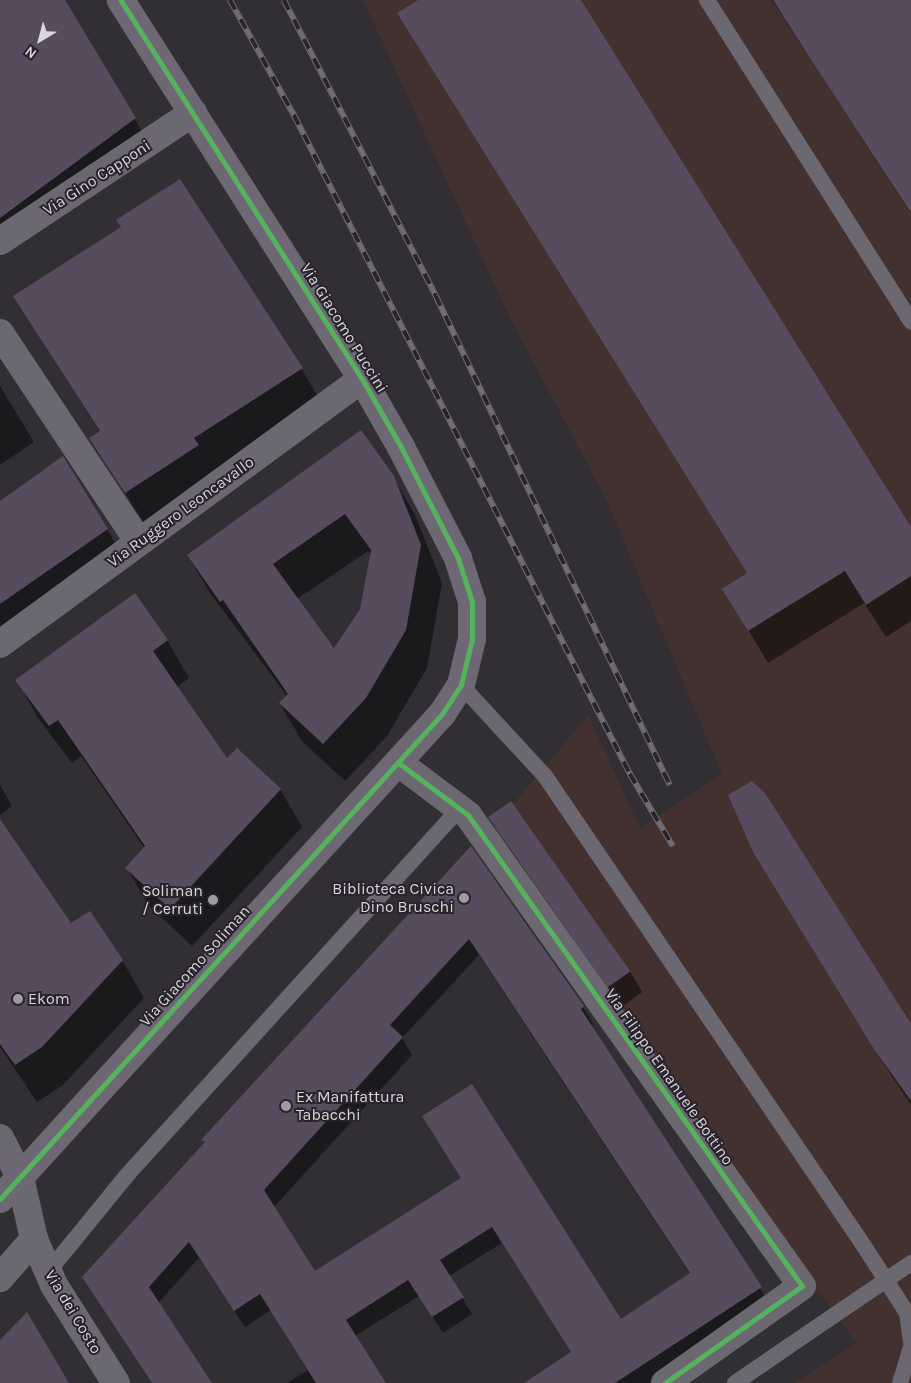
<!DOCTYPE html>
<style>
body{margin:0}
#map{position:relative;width:911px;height:1383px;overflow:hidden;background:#322f34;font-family:Karla,sans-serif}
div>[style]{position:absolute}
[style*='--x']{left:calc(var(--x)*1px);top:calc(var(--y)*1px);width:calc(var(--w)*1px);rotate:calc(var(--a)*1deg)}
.industrial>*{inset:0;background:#42312e}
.shadow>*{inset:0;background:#0007}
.building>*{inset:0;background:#564c5d;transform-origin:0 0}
.service>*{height:16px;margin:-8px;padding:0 8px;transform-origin:8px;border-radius:8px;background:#6c6872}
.minor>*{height:28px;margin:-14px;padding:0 14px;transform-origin:14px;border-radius:14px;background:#6c6872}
.tertiary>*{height:28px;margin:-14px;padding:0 14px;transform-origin:14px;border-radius:14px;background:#6c6872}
.primary>*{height:28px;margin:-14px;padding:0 14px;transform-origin:14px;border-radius:14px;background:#6e6875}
.rail>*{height:5.5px;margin-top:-2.75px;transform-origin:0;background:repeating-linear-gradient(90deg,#28232c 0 11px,#706d74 0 22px);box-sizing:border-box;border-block:1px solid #706d74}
.service-bridge>*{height:16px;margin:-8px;padding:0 8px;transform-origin:8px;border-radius:8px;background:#6c6872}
.cycleway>*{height:5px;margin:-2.5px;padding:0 2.5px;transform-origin:2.5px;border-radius:2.5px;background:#56b35d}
.dots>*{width:14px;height:14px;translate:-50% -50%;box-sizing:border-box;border:2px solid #28232c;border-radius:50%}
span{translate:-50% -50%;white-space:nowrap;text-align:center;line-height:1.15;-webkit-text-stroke:4px #28232c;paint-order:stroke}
.street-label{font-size:16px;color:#d9d6dc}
.poi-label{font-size:16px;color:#d9d6dc}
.right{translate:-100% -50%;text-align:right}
.left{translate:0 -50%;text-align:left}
.north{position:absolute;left:15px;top:15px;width:50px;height:50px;-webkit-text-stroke:4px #28232c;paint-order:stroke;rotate:217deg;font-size:14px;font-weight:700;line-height:20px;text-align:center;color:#d9d6dc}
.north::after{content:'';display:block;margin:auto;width:18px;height:22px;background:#d9d6dc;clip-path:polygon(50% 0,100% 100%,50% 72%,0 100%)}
</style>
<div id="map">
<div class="industrial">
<i style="clip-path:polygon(363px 0,911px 0,911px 1383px,795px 1383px,856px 1343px,488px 834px,588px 715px,640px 828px,722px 774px,607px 501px,510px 318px)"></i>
</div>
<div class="shadow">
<i style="clip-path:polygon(0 0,64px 0,146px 138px,0 244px)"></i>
<i style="clip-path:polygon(420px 0,580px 0,911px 529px,911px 621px,886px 637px,864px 603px,768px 663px,724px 589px,748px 574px,399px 13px)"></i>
<i style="clip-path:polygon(772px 0,911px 0,911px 214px)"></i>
<i style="clip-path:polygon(15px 297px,302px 369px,323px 406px,148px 529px,91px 439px,100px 432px)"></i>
<i style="clip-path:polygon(0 386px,34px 442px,0 465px)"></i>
<i style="clip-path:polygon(evenodd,393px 477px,415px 515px,442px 583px,427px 668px,387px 736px,345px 781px,302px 741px,280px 704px,287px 696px,210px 593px,188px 556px,393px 477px,368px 551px,371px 556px,362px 610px,334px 650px,297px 599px,368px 551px)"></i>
<i style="clip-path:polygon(0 502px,107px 529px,128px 567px,0 657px)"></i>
<i style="clip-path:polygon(167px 640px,189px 678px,177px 687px,227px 760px,280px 789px,302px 827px,192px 946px,148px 905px,127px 868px,145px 849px,81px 756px,72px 763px,38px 718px,17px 680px)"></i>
<i style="clip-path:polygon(0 785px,12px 806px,0 815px)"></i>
<i style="clip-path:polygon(0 821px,71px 925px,122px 960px,144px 998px,63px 1085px,37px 1102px,0 1047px)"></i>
<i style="clip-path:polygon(494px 822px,630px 971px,642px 992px,622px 1007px)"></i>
<i style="clip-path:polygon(evenodd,471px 848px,583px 1007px,593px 1024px,590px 1026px,770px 1304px,650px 1383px,526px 1383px,572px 1353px,502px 1243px,449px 1276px,472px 1314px,443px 1333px,419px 1296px,355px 1336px,384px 1383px,287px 1383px,308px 1370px,271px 1310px,245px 1327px,199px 1258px,158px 1303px,211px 1383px,152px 1383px,83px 1277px,205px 1144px,203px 1140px,471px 848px,479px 955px,690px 1274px,621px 1320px,462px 1179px,315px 1272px,274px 1207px,412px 1055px,402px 1038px,479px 955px)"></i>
<i style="clip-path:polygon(763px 866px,911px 1026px,911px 1105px,884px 1064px)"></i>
</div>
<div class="building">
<i style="clip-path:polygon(0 0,65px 0,136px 118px,0 218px)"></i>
<i style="clip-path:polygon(418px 0,581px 0,911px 527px,911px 576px,866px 605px,845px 571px,748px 631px,722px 589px,747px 573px,397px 13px)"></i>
<i style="clip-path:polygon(773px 0,911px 0,911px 213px,813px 63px)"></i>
<i style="clip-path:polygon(180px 179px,303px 368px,194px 438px,199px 445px,125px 493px,89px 438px,100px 431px,13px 296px,121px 227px,116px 220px)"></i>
<i style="clip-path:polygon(evenodd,361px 430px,394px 476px,421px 545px,406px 630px,366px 698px,323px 744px,279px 703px,288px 694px,223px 600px,220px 602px,187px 555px,361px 430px,345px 514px,371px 550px,360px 609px,334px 648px,273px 564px,345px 514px)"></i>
<i style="clip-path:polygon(63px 456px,108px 529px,0 604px,0 501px)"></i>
<i style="clip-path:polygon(135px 593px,168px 640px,153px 651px,227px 758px,237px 748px,281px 789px,170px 909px,125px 868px,145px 846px,58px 720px,49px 726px,15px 680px)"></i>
<i style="clip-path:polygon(752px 781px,765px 793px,911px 1024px,911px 1101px,874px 1049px,753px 852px,728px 795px)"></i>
<i style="left:511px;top:801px;width:208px;height:28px;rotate:55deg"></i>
<i style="clip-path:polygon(0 819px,71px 923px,90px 911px,123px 960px,42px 1047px,15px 1065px,0 1044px)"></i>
<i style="clip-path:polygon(evenodd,471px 846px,584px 1006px,581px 1009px,762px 1287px,615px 1383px,524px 1383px,571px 1352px,492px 1227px,440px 1260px,464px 1297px,432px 1317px,408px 1280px,346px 1320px,386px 1383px,316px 1383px,260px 1294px,234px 1311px,189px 1242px,149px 1287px,212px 1383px,152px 1383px,82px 1277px,205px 1142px,201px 1140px,471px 846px,469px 939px,690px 1273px,621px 1319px,472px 1084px,422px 1116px,461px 1178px,315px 1271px,264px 1190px,403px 1037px,390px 1025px,469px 939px)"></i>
<i style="clip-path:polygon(27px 1312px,46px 1344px,69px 1383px,0 1383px,0 1340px)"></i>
</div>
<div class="service">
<i style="--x:707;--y:0;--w:381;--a:57.6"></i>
<i style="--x:461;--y:685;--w:124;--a:47.3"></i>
<i style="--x:545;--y:776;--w:568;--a:55.83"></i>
<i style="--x:864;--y:1246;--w:80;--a:57.3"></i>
<i style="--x:907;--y:1313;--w:29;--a:82"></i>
<i style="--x:48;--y:1272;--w:127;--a:-50.8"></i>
<i style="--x:128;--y:1174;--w:494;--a:-47.8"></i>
<i style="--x:735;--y:1383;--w:65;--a:-34.4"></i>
<i style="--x:900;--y:1383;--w:37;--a:-73"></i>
</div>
<div class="minor">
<i style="--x:0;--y:241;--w:232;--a:-33.6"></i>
<i style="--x:0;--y:333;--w:251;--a:56.4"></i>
<i style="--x:0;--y:644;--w:449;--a:-36.2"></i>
<i style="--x:400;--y:764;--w:85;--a:36.9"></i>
<i style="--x:468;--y:815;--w:577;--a:54.66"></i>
<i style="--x:802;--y:1286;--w:168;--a:144.7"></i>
<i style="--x:34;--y:1239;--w:50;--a:66.5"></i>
<i style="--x:54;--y:1285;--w:116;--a:57.7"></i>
</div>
<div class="tertiary">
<i style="--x:0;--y:1138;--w:44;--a:62.9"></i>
<i style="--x:20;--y:1177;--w:64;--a:77.3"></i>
<i style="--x:34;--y:1239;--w:52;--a:131.1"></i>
</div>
<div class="primary">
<i style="--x:0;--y:1199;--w:656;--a:-47.66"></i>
<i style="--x:442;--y:714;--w:35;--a:-57"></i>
<i style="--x:461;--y:685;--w:47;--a:-76.6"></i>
<i style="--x:472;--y:639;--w:37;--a:-90"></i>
<i style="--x:472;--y:602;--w:46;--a:-107.7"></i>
<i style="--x:458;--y:558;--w:125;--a:-117.2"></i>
<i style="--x:401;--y:447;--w:78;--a:-119.8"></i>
<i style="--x:362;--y:379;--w:449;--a:-122.5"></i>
</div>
<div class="rail">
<i style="--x:230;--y:0;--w:132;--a:60.9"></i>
<i style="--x:294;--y:115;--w:740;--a:62.98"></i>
<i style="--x:630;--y:774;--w:84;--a:59.2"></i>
<i style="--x:284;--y:0;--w:333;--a:62.8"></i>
<i style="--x:436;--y:296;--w:542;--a:64.43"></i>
</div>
<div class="service-bridge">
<i style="--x:789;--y:1346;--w:148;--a:-34.2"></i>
</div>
<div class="cycleway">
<i style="--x:400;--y:764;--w:85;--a:36.9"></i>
<i style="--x:468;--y:815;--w:577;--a:54.66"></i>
<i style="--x:802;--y:1286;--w:168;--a:144.7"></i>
<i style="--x:0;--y:1199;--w:656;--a:-47.66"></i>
<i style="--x:442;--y:714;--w:35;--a:-57"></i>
<i style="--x:461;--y:685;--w:47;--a:-76.6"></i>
<i style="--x:472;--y:639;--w:37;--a:-90"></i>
<i style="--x:472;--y:602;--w:46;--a:-107.7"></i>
<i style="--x:458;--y:558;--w:125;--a:-117.2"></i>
<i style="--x:401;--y:447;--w:78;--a:-119.8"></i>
<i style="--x:362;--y:379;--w:449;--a:-122.5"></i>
</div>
<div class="dots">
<i style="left:464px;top:898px;background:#9f9ca1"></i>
<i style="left:213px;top:900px;background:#9f9ca1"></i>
<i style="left:18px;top:999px;background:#9f9ca1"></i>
<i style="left:286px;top:1106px;background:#9f9ca1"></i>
</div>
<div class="street-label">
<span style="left:97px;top:178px;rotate:-33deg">Via Gino Capponi</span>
<span style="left:344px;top:328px;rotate:58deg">Via Giacomo Puccini</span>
<span style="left:181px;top:512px;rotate:-36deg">Via Ruggero Leoncavallo</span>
<span style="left:195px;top:966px;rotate:-48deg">Via Giacomo Soliman</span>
<span style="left:669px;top:1077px;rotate:55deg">Via Filippo Emanuele Bottino</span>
<span style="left:73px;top:1312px;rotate:59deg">Via dei Costo</span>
</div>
<div class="poi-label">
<span class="right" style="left:454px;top:898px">Biblioteca Civica<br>Dino Bruschi</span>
<span class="right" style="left:203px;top:900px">Soliman<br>/ Cerruti</span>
<span class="left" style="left:28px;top:999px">Ekom</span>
<span class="left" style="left:296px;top:1106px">Ex Manifattura<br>Tabacchi</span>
</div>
<div class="north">N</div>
</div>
